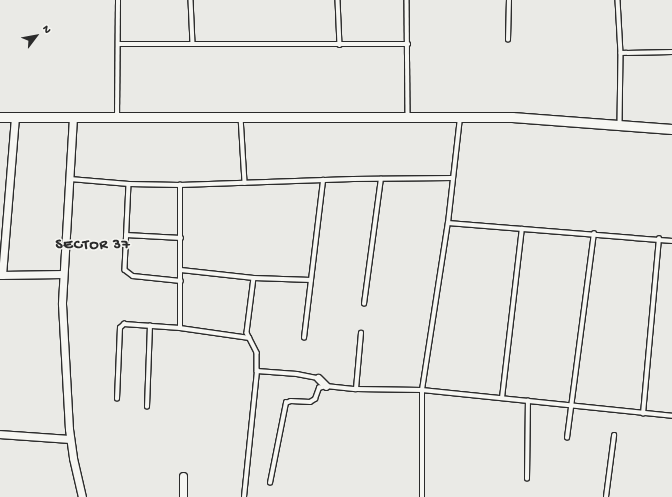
<!DOCTYPE html>
<style>
body{margin:0}
#map{position:relative;width:672px;height:497px;overflow:hidden;background:#eaeae6;font-family:"Gochi Hand",sans-serif}
div>[style]{position:absolute}
[style*='--x']{left:calc(var(--x)*1px);top:calc(var(--y)*1px);width:calc(var(--w)*1px);rotate:calc(var(--a)*1deg)}
.roads{filter:drop-shadow(1px 0 #2b2b2b) drop-shadow(-1px 0 #2b2b2b) drop-shadow(0 1px #2b2b2b) drop-shadow(0 -1px #2b2b2b)}
.service>*{height:3.5px;margin:-1.75px;padding:0 1.75px;transform-origin:1.75px;border-radius:1.75px;background:#f6f6f2}
.minor>*{height:7px;margin:-3.5px;padding:0 3.5px;transform-origin:3.5px;border-radius:3.5px;background:#f6f6f2}
.tertiary>*{height:9px;margin:-4.5px;padding:0 4.5px;transform-origin:4.5px;border-radius:4.5px;background:#f6f6f2}
span{translate:-50% -50%;white-space:nowrap;text-align:center;line-height:1.15;-webkit-text-stroke:3px #f6f6f2;paint-order:stroke}
.district-label{font-size:15px;color:#2b2b2b;font-weight:700;letter-spacing:1px}
.north{position:absolute;left:16px;top:16px;width:40px;height:40px;-webkit-text-stroke:3px #f6f6f2;paint-order:stroke;rotate:58deg;font-size:11px;font-weight:700;line-height:16px;text-align:center;color:#2b2b2b}
.north::after{content:'';display:block;margin:auto;width:14px;height:18px;background:#2b2b2b;clip-path:polygon(50% 0,100% 100%,50% 72%,0 100%)}
</style>
<div id="map">
<div class="roads">
<div class="service">
<i style="--x:191;--y:0;--w:44;--a:87.4"></i>
<i style="--x:338;--y:0;--w:45;--a:87.5"></i>
<i style="--x:407;--y:0;--w:116;--a:89.5"></i>
<i style="--x:618;--y:0;--w:53;--a:86.8"></i>
<i style="--x:621;--y:53;--w:71;--a:90.8"></i>
<i style="--x:508;--y:40;--w:40;--a:-88.6"></i>
<i style="--x:118;--y:44;--w:290;--a:0"></i>
<i style="--x:621;--y:53;--w:51;--a:-1.1"></i>
<i style="--x:117;--y:116;--w:116;--a:-89.5"></i>
<i style="--x:241;--y:117;--w:66;--a:86.5"></i>
<i style="--x:70;--y:179;--w:59;--a:4.8"></i>
<i style="--x:129;--y:184;--w:51;--a:1.1"></i>
<i style="--x:180;--y:185;--w:173;--a:-2"></i>
<i style="--x:353;--y:179;--w:99;--a:-0.6"></i>
<i style="--x:129;--y:184;--w:86;--a:92.7"></i>
<i style="--x:125;--y:270;--w:10;--a:37"></i>
<i style="--x:133;--y:276;--w:48;--a:5.9"></i>
<i style="--x:448;--y:223;--w:225;--a:4.6"></i>
<i style="--x:126;--y:235;--w:55;--a:3.1"></i>
<i style="--x:181;--y:270;--w:73;--a:6.3"></i>
<i style="--x:254;--y:278;--w:57;--a:2"></i>
<i style="--x:254;--y:278;--w:55;--a:97.3"></i>
<i style="--x:247;--y:333;--w:22;--a:63"></i>
<i style="--x:257;--y:353;--w:18;--a:90"></i>
<i style="--x:364;--y:304;--w:126;--a:-82.3"></i>
<i style="--x:180;--y:328;--w:143;--a:-90"></i>
<i style="--x:304;--y:338;--w:159;--a:-83.1"></i>
<i style="--x:356;--y:389;--w:56;--a:-84.9"></i>
<i style="--x:502;--y:398;--w:170;--a:-83.3"></i>
<i style="--x:117;--y:399;--w:71;--a:-87.6"></i>
<i style="--x:120;--y:328;--w:6;--a:-45"></i>
<i style="--x:124;--y:324;--w:56;--a:4.1"></i>
<i style="--x:180;--y:328;--w:70;--a:8.2"></i>
<i style="--x:147;--y:407;--w:81;--a:-87.9"></i>
<i style="--x:643;--y:414;--w:176;--a:-84.8"></i>
<i style="--x:567;--y:438;--w:206;--a:-82.5"></i>
<i style="--x:527;--y:479;--w:78;--a:-89.3"></i>
<i style="--x:270;--y:483;--w:82;--a:-78.7"></i>
<i style="--x:286;--y:403;--w:5;--a:-22"></i>
<i style="--x:291;--y:401;--w:19;--a:3"></i>
<i style="--x:310;--y:402;--w:6;--a:-31"></i>
<i style="--x:315;--y:399;--w:12;--a:-70"></i>
<i style="--x:319;--y:388;--w:7;--a:-16"></i>
<i style="--x:326;--y:386;--w:30;--a:6"></i>
<i style="--x:356;--y:389;--w:66;--a:0.9"></i>
<i style="--x:422;--y:390;--w:251;--a:5.9"></i>
<i style="--x:244;--y:497;--w:127;--a:-84.1"></i>
<i style="--x:257;--y:371;--w:40;--a:4.3"></i>
<i style="--x:297;--y:374;--w:21;--a:11"></i>
<i style="--x:422;--y:497;--w:107;--a:-90"></i>
<i style="--x:422;--y:390;--w:169;--a:-81.2"></i>
<i style="--x:448;--y:223;--w:107;--a:-83.5"></i>
<i style="--x:606;--y:497;--w:62;--a:-82.5"></i>
</div>
<div class="minor">
<i style="--x:73;--y:117;--w:187;--a:93.4"></i>
<i style="--x:62;--y:304;--w:125;--a:86.8"></i>
<i style="--x:69;--y:429;--w:29;--a:82"></i>
<i style="--x:73;--y:458;--w:40;--a:77"></i>
<i style="--x:0;--y:275;--w:63;--a:-0.9"></i>
<i style="--x:2;--y:275;--w:159;--a:-85.3"></i>
<i style="--x:318;--y:378;--w:11;--a:45"></i>
<i style="--x:0;--y:434;--w:70;--a:4.1"></i>
<i style="--x:183;--y:497;--w:21;--a:-90"></i>
</div>
<div class="tertiary">
<i style="--x:0;--y:117;--w:512;--a:0"></i>
<i style="--x:512;--y:117;--w:160;--a:4.3"></i>
</div>
</div>
<div class="district-label">
<span style="left:93px;top:246px">SECTOR 37</span>
</div>
<div class="north">N</div>
</div>
